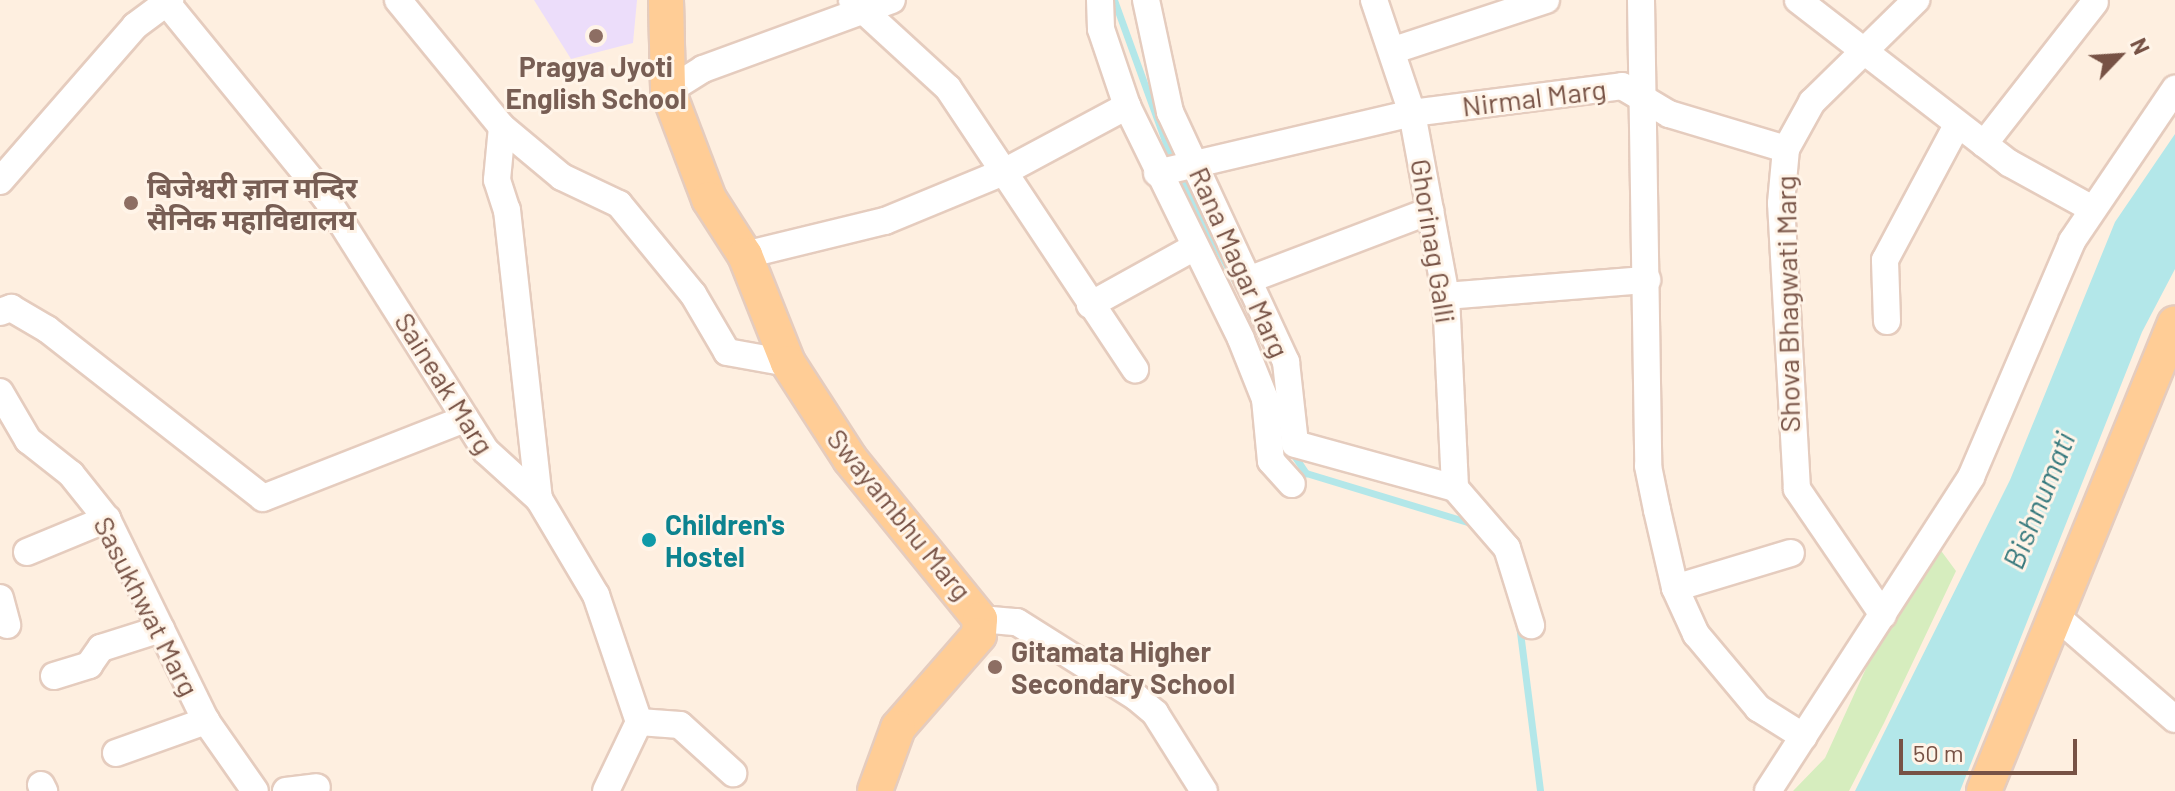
<!DOCTYPE html>
<meta charset="utf-8">
<style>
body{margin:0}
#map{position:relative;width:2175px;height:791px;overflow:hidden;background:#feefe0;font-family:Barlow,"Noto Sans Devanagari",sans-serif}
div>[style]{position:absolute}
[style*='--x']{left:calc(var(--x)*1px);top:calc(var(--y)*1px);width:calc(var(--w)*1px);rotate:calc(var(--a)*1deg)}
.education>*{inset:0;background:#ecddfa}
.green>*{inset:0;background:#d6edbe}
.water>*{inset:0;background:#b3e7e9}
.stream>*{height:7px;margin:-3.5px;padding:0 3.5px;transform-origin:3.5px;border-radius:3.5px;background:#b3e7e9}
.roads{filter:drop-shadow(2px 0 #e5ccbe) drop-shadow(-2px 0 #e5ccbe) drop-shadow(0 2px #e5ccbe) drop-shadow(0 -2px #e5ccbe)}
.minor>*{height:26px;margin:-13px;padding:0 13px;transform-origin:13px;border-radius:13px;background:#fff}
.major>*{height:34px;margin:-17px;padding:0 17px;transform-origin:17px;border-radius:17px;background:#ffcd96}
.dots>*{width:22px;height:22px;translate:-50% -50%;box-sizing:border-box;border:4px solid #fff4e8;border-radius:50%}
span{translate:-50% -50%;white-space:nowrap;text-align:center;line-height:1.15;-webkit-text-stroke:6px #fff4e8;paint-order:stroke}
.education-label{font-size:28px;color:#785e54;font-weight:700}
.left{translate:0 -50%;text-align:left}
.street-label{font-size:28px;color:#775245}
.culture-label{font-size:28px;color:#0d838f;font-weight:700}
.water-label{font-size:30px;color:#387a7e;font-style:italic}
.north{position:absolute;left:2079px;top:16px;width:80px;height:80px;-webkit-text-stroke:6px #fff4e8;paint-order:stroke;rotate:65deg;font-size:22px;font-weight:700;line-height:32px;text-align:center;color:#775245}
.north::after{content:'';display:block;margin:auto;width:28px;height:36px;background:#775245;clip-path:polygon(50% 0,100% 100%,50% 72%,0 100%)}
.scale{position:absolute;left:1899px;top:739px;width:178px;height:36px;box-sizing:border-box;border:4px solid #775245;border-top:0;padding-left:10px;font-size:24px;line-height:28px;white-space:nowrap;color:#775245;-webkit-text-stroke:6px #fff4e8;paint-order:stroke}
</style>
<div id="map">
<div class="education">
<i style="clip-path:polygon(534px 0,637px 0,633px 43px,571px 59px)"></i>
</div>
<div class="green">
<i style="clip-path:polygon(1928px 533px,1956px 571px,1884px 723px,1849px 791px,1793px 791px,1825px 758px)"></i>
</div>
<div class="water">
<i style="clip-path:polygon(2175px 134px,2175px 269px,2142px 332px,1960px 791px,1855px 791px,2010px 480px,2115px 222px)"></i>
</div>
<div class="stream">
<i style="--x:1114;--y:0;--w:173;--a:70.1"></i>
<i style="--x:1178;--y:174;--w:128;--a:62"></i>
<i style="--x:1291;--y:451;--w:27;--a:56"></i>
<i style="--x:1306;--y:473;--w:172;--a:16.9"></i>
<i style="--x:1519;--y:624;--w:168;--a:82.8"></i>
</div>
<div class="roads">
<div class="minor">
<i style="--x:398;--y:0;--w:164;--a:50.7"></i>
<i style="--x:502;--y:127;--w:78;--a:39.8"></i>
<i style="--x:562;--y:177;--w:63;--a:25.3"></i>
<i style="--x:619;--y:204;--w:117;--a:50.6"></i>
<i style="--x:693;--y:294;--w:67;--a:59.6"></i>
<i style="--x:727;--y:352;--w:62;--a:10.2"></i>
<i style="--x:852;--y:0;--w:130;--a:42.5"></i>
<i style="--x:948;--y:88;--w:101;--a:56.3"></i>
<i style="--x:1004;--y:172;--w:140;--a:-28.2"></i>
<i style="--x:1100;--y:0;--w:29;--a:88"></i>
<i style="--x:1101;--y:29;--w:81;--a:71.3"></i>
<i style="--x:1127;--y:106;--w:259;--a:63.9"></i>
<i style="--x:1241;--y:339;--w:65;--a:68.2"></i>
<i style="--x:1265;--y:399;--w:62;--a:84.5"></i>
<i style="--x:1271;--y:461;--w:31;--a:48"></i>
<i style="--x:1146;--y:0;--w:115;--a:77.9"></i>
<i style="--x:1170;--y:112;--w:276;--a:65.1"></i>
<i style="--x:1286;--y:362;--w:82;--a:83.7"></i>
<i style="--x:1295;--y:444;--w:166;--a:15.4"></i>
<i style="--x:1455;--y:488;--w:79;--a:49.1"></i>
<i style="--x:1507;--y:548;--w:81;--a:72.7"></i>
<i style="--x:1374;--y:0;--w:119;--a:71.4"></i>
<i style="--x:1412;--y:113;--w:186;--a:79.5"></i>
<i style="--x:1446;--y:296;--w:192;--a:87.3"></i>
<i style="--x:1641;--y:0;--w:466;--a:89.1"></i>
<i style="--x:1648;--y:466;--w:45;--a:78.4"></i>
<i style="--x:1657;--y:510;--w:80;--a:77"></i>
<i style="--x:1675;--y:588;--w:51;--a:65.5"></i>
<i style="--x:1696;--y:634;--w:97;--a:50"></i>
<i style="--x:1758;--y:708;--w:54;--a:32.2"></i>
<i style="--x:1798;--y:0;--w:267;--a:37.7"></i>
<i style="--x:2009;--y:163;--w:94;--a:28.8"></i>
<i style="--x:166;--y:2;--w:253;--a:50.8"></i>
<i style="--x:326;--y:198;--w:299;--a:57.7"></i>
<i style="--x:486;--y:451;--w:72;--a:42.2"></i>
<i style="--x:539;--y:499;--w:112;--a:59.3"></i>
<i style="--x:596;--y:595;--w:134;--a:71.3"></i>
<i style="--x:639;--y:722;--w:76;--a:115.6"></i>
<i style="--x:1394;--y:50;--w:160;--a:-18.2"></i>
<i style="--x:668;--y:91;--w:41;--a:-32.2"></i>
<i style="--x:703;--y:69;--w:201;--a:-20.1"></i>
<i style="--x:502;--y:127;--w:53;--a:95.4"></i>
<i style="--x:497;--y:180;--w:32;--a:72"></i>
<i style="--x:507;--y:210;--w:291;--a:83.7"></i>
<i style="--x:1984;--y:144;--w:180;--a:-52"></i>
<i style="--x:1157;--y:173;--w:262;--a:-13.2"></i>
<i style="--x:1412;--y:113;--w:212;--a:-7.3"></i>
<i style="--x:1622;--y:86;--w:55;--a:30.8"></i>
<i style="--x:1669;--y:114;--w:122;--a:16.7"></i>
<i style="--x:0;--y:181;--w:206;--a:-48.9"></i>
<i style="--x:135;--y:26;--w:44;--a:-36.6"></i>
<i style="--x:745;--y:255;--w:144;--a:-13.7"></i>
<i style="--x:885;--y:221;--w:129;--a:-22.4"></i>
<i style="--x:1004;--y:172;--w:237;--a:56.4"></i>
<i style="--x:1248;--y:280;--w:195;--a:-20.8"></i>
<i style="--x:1446;--y:296;--w:202;--a:-4.6"></i>
<i style="--x:1090;--y:305;--w:118;--a:-29"></i>
<i style="--x:0;--y:312;--w:12;--a:-20"></i>
<i style="--x:11;--y:308;--w:42;--a:30.3"></i>
<i style="--x:47;--y:329;--w:274;--a:38"></i>
<i style="--x:263;--y:498;--w:217;--a:-21.4"></i>
<i style="--x:1887;--y:321;--w:61;--a:-91.9"></i>
<i style="--x:1885;--y:260;--w:153;--a:-61.9"></i>
<i style="--x:0;--y:392;--w:56;--a:59.7"></i>
<i style="--x:28;--y:440;--w:55;--a:38.3"></i>
<i style="--x:71;--y:474;--w:58;--a:51.3"></i>
<i style="--x:107;--y:519;--w:225;--a:63.9"></i>
<i style="--x:206;--y:721;--w:85;--a:55"></i>
<i style="--x:27;--y:552;--w:87;--a:-22.4"></i>
<i style="--x:1675;--y:588;--w:121;--a:-16.8"></i>
<i style="--x:0;--y:598;--w:28;--a:75"></i>
<i style="--x:1883;--y:615;--w:153;--a:-124.3"></i>
<i style="--x:1797;--y:489;--w:286;--a:-93.2"></i>
<i style="--x:1781;--y:203;--w:54;--a:-84.7"></i>
<i style="--x:1786;--y:149;--w:54;--a:-61"></i>
<i style="--x:1812;--y:102;--w:146;--a:-44.4"></i>
<i style="--x:2056;--y:616;--w:157;--a:40.9"></i>
<i style="--x:980;--y:619;--w:37;--a:5"></i>
<i style="--x:1017;--y:622;--w:141;--a:32.2"></i>
<i style="--x:1136;--y:697;--w:25;--a:40"></i>
<i style="--x:1155;--y:713;--w:92;--a:57.9"></i>
<i style="--x:54;--y:676;--w:37;--a:-17"></i>
<i style="--x:89;--y:665;--w:21;--a:-55"></i>
<i style="--x:101;--y:648;--w:63;--a:-17.6"></i>
<i style="--x:639;--y:722;--w:41;--a:4.2"></i>
<i style="--x:680;--y:725;--w:72;--a:42.2"></i>
<i style="--x:116;--y:753;--w:96;--a:-19.6"></i>
<i style="--x:41;--y:785;--w:7;--a:63"></i>
<i style="--x:286;--y:791;--w:31;--a:-7"></i>
<i style="--x:1768;--y:791;--w:374;--a:-57.1"></i>
<i style="--x:1971;--y:477;--w:257;--a:-66.8"></i>
<i style="--x:2072;--y:241;--w:184;--a:-55.9"></i>
</div>
<div class="major">
<i style="--x:666;--y:0;--w:91;--a:88.7"></i>
<i style="--x:668;--y:91;--w:116;--a:69.2"></i>
<i style="--x:709;--y:199;--w:67;--a:57.3"></i>
<i style="--x:745;--y:255;--w:116;--a:68.3"></i>
<i style="--x:788;--y:363;--w:114;--a:57.1"></i>
<i style="--x:850;--y:459;--w:206;--a:50.9"></i>
<i style="--x:980;--y:619;--w:16;--a:94"></i>
<i style="--x:979;--y:635;--w:123;--a:131.1"></i>
<i style="--x:898;--y:728;--w:67;--a:110.1"></i>
<i style="--x:1984;--y:791;--w:505;--a:-67.8"></i>
</div>
</div>
<div class="dots">
<i style="left:596px;top:36px;background:#8d6e63"></i>
<i style="left:131px;top:203px;background:#8d6e63"></i>
<i style="left:649px;top:540px;background:#0f9aa8"></i>
<i style="left:995px;top:667px;background:#8d6e63"></i>
</div>
<div class="education-label">
<span style="left:596px;top:82px">Pragya Jyoti<br>English School</span>
<span class="left" style="left:147px;top:203px">बिजेश्वरी ज्ञान मन्दिर<br>सैनिक महाविद्यालय</span>
<span class="left" style="left:1011px;top:667px">Gitamata Higher<br>Secondary School</span>
</div>
<div class="street-label">
<span style="left:1534px;top:97px;rotate:-7deg">Nirmal Marg</span>
<span style="left:1434px;top:241px;rotate:81deg">Ghorinag Galli</span>
<span style="left:1240px;top:262px;rotate:66deg">Rana Magar Marg</span>
<span style="left:1787px;top:304px;rotate:-91deg">Shova Bhagwati Marg</span>
<span style="left:445px;top:383px;rotate:58deg">Saineak Marg</span>
<span style="left:900px;top:514px;rotate:51deg">Swayambhu Marg</span>
<span style="left:147px;top:606px;rotate:63deg">Sasukhwat Marg</span>
</div>
<div class="culture-label">
<span class="left" style="left:665px;top:540px">Children's<br>Hostel</span>
</div>
<div class="water-label">
<span style="left:2038px;top:500px;rotate:-68deg">Bishnumati</span>
</div>
<div class="north">N</div>
<div class="scale">50 m</div>
</div>
